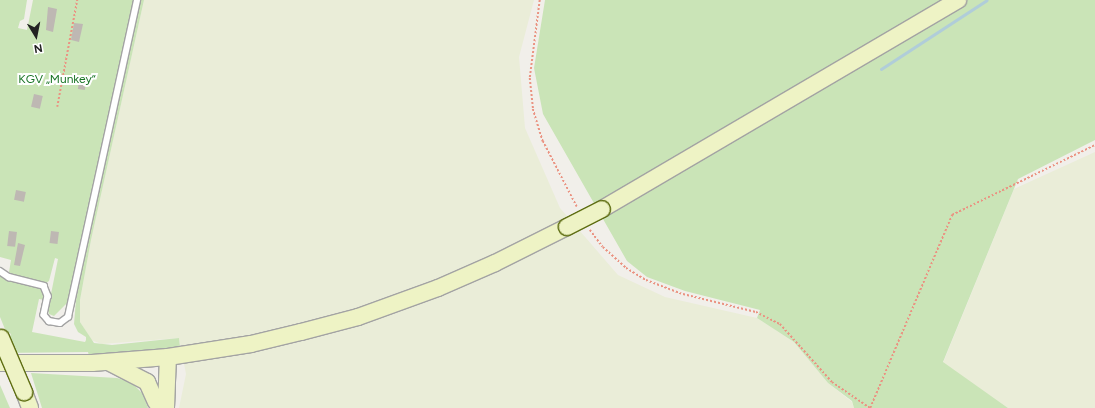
<!DOCTYPE html>
<meta charset="utf-8">
<style>
body{margin:0}
#map{position:relative;width:1095px;height:408px;overflow:hidden;background:#f1efea;font-family:Figtree,sans-serif}
div>[style]{position:absolute}
[style*='--x']{left:calc(var(--x)*1px);top:calc(var(--y)*1px);width:calc(var(--w)*1px);rotate:calc(var(--a)*1deg)}
.farmland>*{inset:0;background:#eaedd8}
.grass>*{inset:0;background:#cae4b7}
.stream>*{height:3px;margin:-1.5px;padding:0 1.5px;transform-origin:1.5px;border-radius:1.5px;background:#b0cdd9}
.building>*{inset:0;background:#beb8b3;transform-origin:0 0}
.path>*{height:1.5px;margin-top:-0.75px;transform-origin:0;background:repeating-linear-gradient(90deg,#ea9382 0 2px,transparent 0 4px)}
.roads{filter:drop-shadow(1px 0 #a3a3a3) drop-shadow(-1px 0 #a3a3a3) drop-shadow(0 1px #a3a3a3) drop-shadow(0 -1px #a3a3a3)}
.service>*{height:5.5px;margin:-2.75px;padding:0 2.75px;transform-origin:2.75px;border-radius:2.75px;background:#fff}
.secondary>*{height:16px;margin:-8px;padding:0 8px;transform-origin:8px;border-radius:8px;background:#eef3c5}
.bridges{filter:drop-shadow(1px 0 #5f6e13) drop-shadow(-1px 0 #5f6e13) drop-shadow(0 1px #5f6e13) drop-shadow(0 -1px #5f6e13)}
.secondary-bridge>*{height:16px;margin:-8px;padding:0 8px;transform-origin:8px;border-radius:8px;background:#eef3c5}
span{translate:-50% -50%;white-space:nowrap;text-align:center;line-height:1.15;-webkit-text-stroke:4px #fff;paint-order:stroke}
.park-label{font-size:12px;color:#1a7527}
.north{position:absolute;left:16px;top:16px;width:40px;height:40px;-webkit-text-stroke:3px #fff;paint-order:stroke;rotate:170deg;font-size:11px;font-weight:700;line-height:16px;text-align:center;color:#222}
.north::after{content:'';display:block;margin:auto;width:14px;height:18px;background:#222;clip-path:polygon(50% 0,100% 100%,50% 72%,0 100%)}
</style>
<div id="map">
<div class="farmland">
<i style="clip-path:polygon(144px 0,534px 0,519px 57px,525px 128px,560px 208px,618px 275px,665px 297px,757px 318px,794px 342px,828px 383px,852px 402px,854px 408px,179px 408px,186px 374px,179px 338px,102px 344px,91px 340px,80px 322px,80px 300px,91px 240px)"></i>
<i style="clip-path:polygon(1095px 152px,1095px 408px,1008px 408px,943px 363px,1014px 189px)"></i>
</div>
<div class="grass">
<i style="clip-path:polygon(0 0,27px 0,24px 19px,20px 21px,18px 28px,27px 30px,33px 0,134px 0,73px 290px,68px 302px,54px 316px,49px 314px,48px 309px,58px 259px,55px 258px,49px 281px,46px 283px,13px 276px,9px 272px,11px 260px,0 257px)"></i>
<i style="clip-path:polygon(139px 0,144px 0,91px 240px,80px 300px,80px 322px,94px 343px,112px 345px,179px 338px,180px 347px,89px 356px,88px 352px,0 353px,0 339px,11px 335px,10px 333px,7px 334px,0 317px,0 273px,41px 288px,45px 291px,45px 300px,39px 299px,32px 332px,85px 342px,86px 340px,86px 337px,78px 332px,74px 324px,76px 300px)"></i>
<i style="clip-path:polygon(545px 0,1095px 0,1095px 140px,1018px 179px,943px 362px,1008px 408px,854px 408px,852px 401px,828px 383px,794px 342px,757px 318px,760px 310px,685px 291px,647px 277px,627px 261px,543px 114px,534px 68px)"></i>
<i style="clip-path:polygon(31px 373px,117px 378px,131px 382px,143px 394px,148px 408px,42px 408px)"></i>
<i style="clip-path:polygon(0 385px,10px 408px,0 408px)"></i>
</div>
<div class="stream">
<i style="--x:881;--y:69;--w:126;--a:-33.1"></i>
</div>
<div class="building">
<i style="clip-path:polygon(48px 7px,57px 9px,53px 32px,46px 30px)"></i>
<i style="clip-path:polygon(74px 23px,83px 24px,79px 42px,71px 40px)"></i>
<i style="left:79px;top:81px;width:7px;height:8px;rotate:8deg"></i>
<i style="left:34px;top:94px;width:9px;height:13px;rotate:13deg"></i>
<i style="left:16px;top:190px;width:10px;height:10px;rotate:11deg"></i>
<i style="left:9px;top:231px;width:8px;height:15px;rotate:7deg"></i>
<i style="left:51px;top:231px;width:8px;height:12px;rotate:7deg"></i>
<i style="clip-path:polygon(18px 243px,25px 245px,20px 266px,14px 265px)"></i>
</div>
<div class="path">
<i style="--x:540;--y:0;--w:79;--a:97.3"></i>
<i style="--x:530;--y:78;--w:31;--a:84"></i>
<i style="--x:533;--y:109;--w:34;--a:73"></i>
<i style="--x:543;--y:141;--w:74;--a:62.7"></i>
<i style="--x:57;--y:107;--w:109;--a:-79.4"></i>
<i style="--x:590;--y:230;--w:21;--a:53"></i>
<i style="--x:603;--y:247;--w:31;--a:42"></i>
<i style="--x:626;--y:268;--w:23;--a:31"></i>
<i style="--x:646;--y:280;--w:40;--a:21"></i>
<i style="--x:683;--y:294;--w:75;--a:13.9"></i>
<i style="--x:756;--y:312;--w:27;--a:27"></i>
<i style="--x:780;--y:324;--w:78;--a:48.1"></i>
<i style="--x:832;--y:382;--w:46;--a:34.4"></i>
<i style="--x:870;--y:408;--w:210;--a:-67"></i>
<i style="--x:952;--y:215;--w:159;--a:-26.1"></i>
</div>
<div class="roads">
<div class="service">
<i style="--x:0;--y:271;--w:11;--a:34"></i>
<i style="--x:9;--y:277;--w:36;--a:14"></i>
<i style="--x:44;--y:286;--w:11;--a:68"></i>
<i style="--x:48;--y:296;--w:19;--a:102"></i>
<i style="--x:44;--y:315;--w:8;--a:50"></i>
<i style="--x:49;--y:321;--w:11;--a:10"></i>
<i style="--x:60;--y:323;--w:10;--a:-37"></i>
<i style="--x:68;--y:317;--w:324;--a:-77.7"></i>
</div>
<div class="secondary">
<i style="--x:602;--y:209;--w:413;--a:-30.4"></i>
<i style="--x:0;--y:363;--w:92;--a:0"></i>
<i style="--x:92;--y:363;--w:76;--a:-4.5"></i>
<i style="--x:168;--y:357;--w:84;--a:-8.9"></i>
<i style="--x:251;--y:344;--w:51;--a:-13.5"></i>
<i style="--x:301;--y:332;--w:59;--a:-14.7"></i>
<i style="--x:358;--y:317;--w:85;--a:-19.9"></i>
<i style="--x:438;--y:288;--w:62;--a:-23.7"></i>
<i style="--x:495;--y:263;--w:80;--a:-26.6"></i>
<i style="--x:110;--y:363;--w:42;--a:27.2"></i>
<i style="--x:147;--y:382;--w:22;--a:66"></i>
<i style="--x:24;--y:392;--w:17;--a:69"></i>
<i style="--x:166;--y:408;--w:51;--a:-87.8"></i>
</div>
</div>
<div class="bridges">
<div class="secondary-bridge">
<i style="--x:567;--y:227;--w:39;--a:-27"></i>
<i style="--x:1;--y:338;--w:59;--a:66.9"></i>
</div>
</div>
<div class="park-label">
<span style="left:57px;top:80px">KGV „Munkey“</span>
</div>
<div class="north">N</div>
</div>
